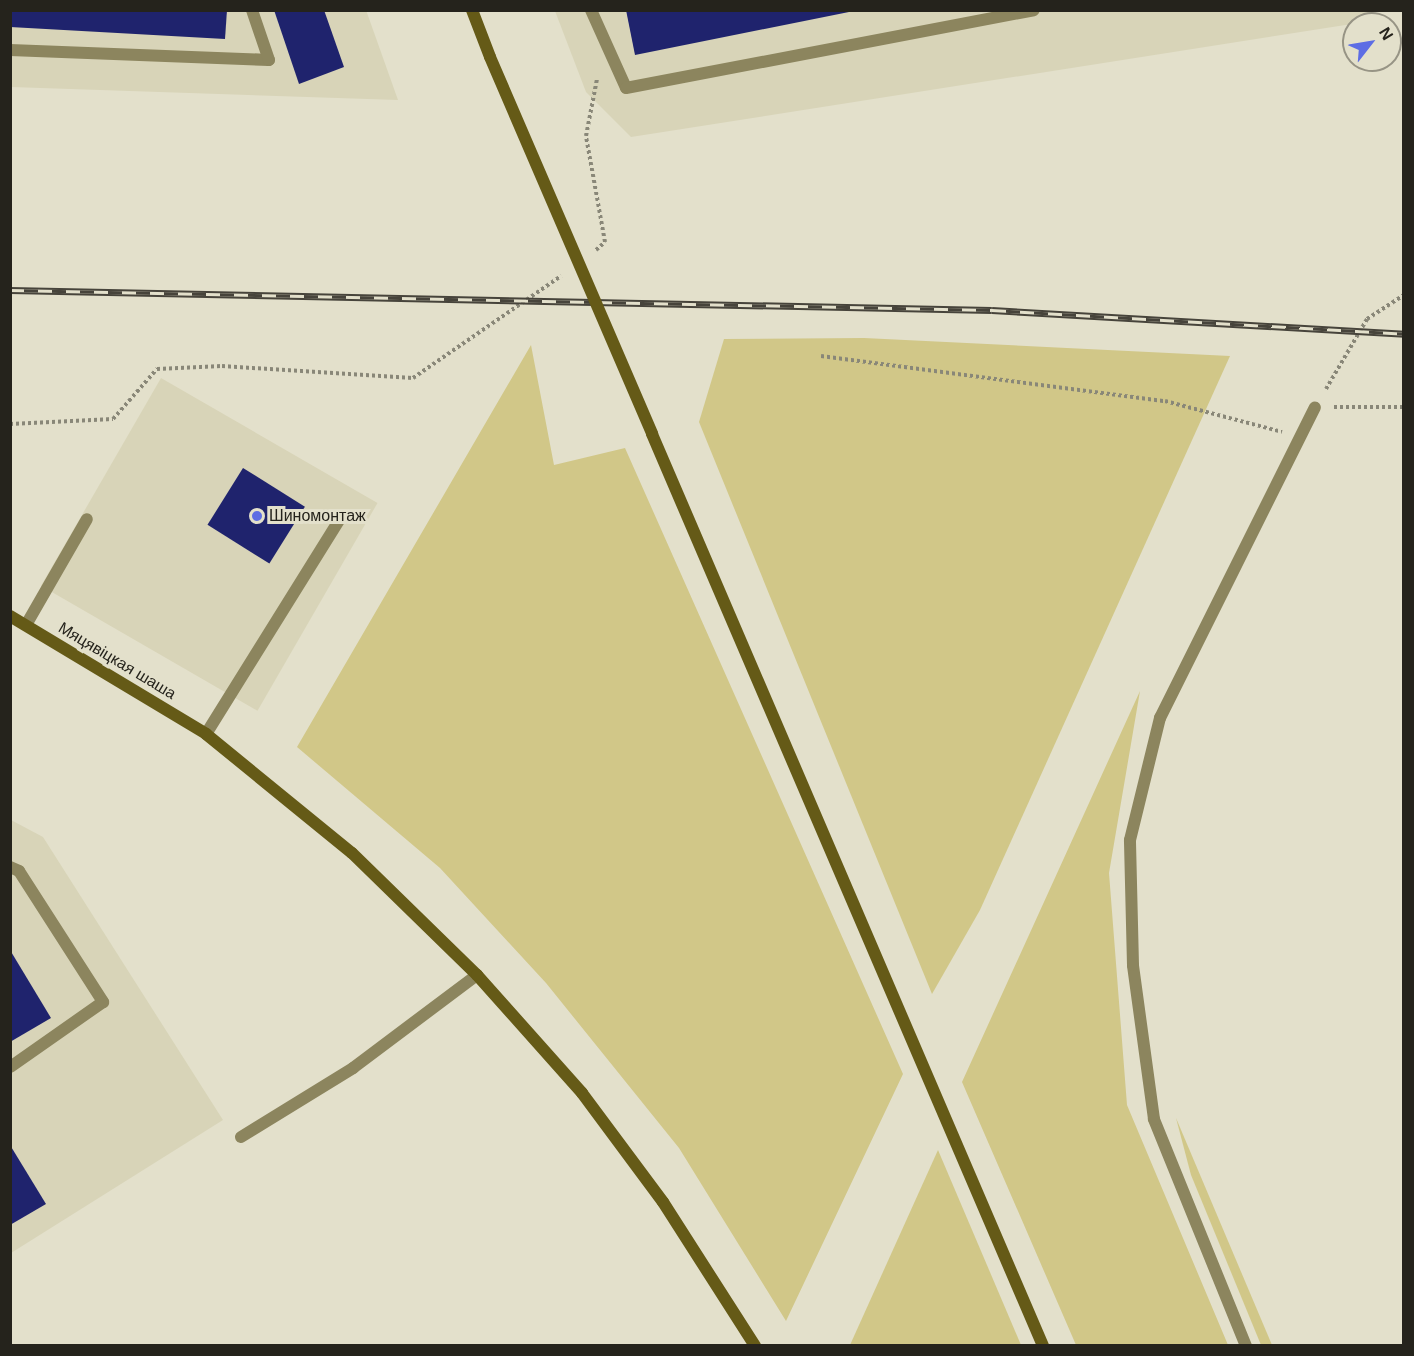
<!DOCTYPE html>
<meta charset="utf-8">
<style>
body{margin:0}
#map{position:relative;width:1414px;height:1356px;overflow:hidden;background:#e3e0cb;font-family:Arial,sans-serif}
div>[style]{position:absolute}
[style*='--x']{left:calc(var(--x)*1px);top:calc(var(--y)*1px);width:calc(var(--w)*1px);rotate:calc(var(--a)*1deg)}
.built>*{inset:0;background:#d8d4b8;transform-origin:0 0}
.green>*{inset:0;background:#d1c788}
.building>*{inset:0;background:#1f236d;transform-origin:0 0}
.path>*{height:4px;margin-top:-2px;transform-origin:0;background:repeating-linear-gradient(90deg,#898778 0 3px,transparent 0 6px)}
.service>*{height:12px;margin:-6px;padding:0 6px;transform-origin:6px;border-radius:6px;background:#8c855e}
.secondary>*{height:12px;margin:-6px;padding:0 6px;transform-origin:6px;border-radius:6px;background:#655a17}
.rail>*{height:7px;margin-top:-3.5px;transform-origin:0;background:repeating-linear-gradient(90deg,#e3e0cb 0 14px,#47443b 0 28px);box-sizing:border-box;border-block:2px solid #47443b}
.secondary-bridge>*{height:12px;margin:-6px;padding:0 6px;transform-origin:6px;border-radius:6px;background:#655a17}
.dots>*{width:16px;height:16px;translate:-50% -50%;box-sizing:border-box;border:3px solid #e3e0cb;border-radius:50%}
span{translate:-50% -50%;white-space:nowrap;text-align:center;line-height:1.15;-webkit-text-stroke:6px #e3e0cb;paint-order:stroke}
.poi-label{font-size:16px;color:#25231c}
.left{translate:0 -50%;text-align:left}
.street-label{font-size:16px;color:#25231c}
.frame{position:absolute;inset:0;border:12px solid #25231c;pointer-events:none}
.north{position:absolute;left:1342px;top:12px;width:60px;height:60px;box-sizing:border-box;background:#e3e0cb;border:2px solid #979485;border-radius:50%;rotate:59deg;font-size:16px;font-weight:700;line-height:24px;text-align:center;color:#25231c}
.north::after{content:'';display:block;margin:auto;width:21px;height:27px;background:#5d6de4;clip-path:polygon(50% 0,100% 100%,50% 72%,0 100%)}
</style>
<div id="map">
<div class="built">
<i style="clip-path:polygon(366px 10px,398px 100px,11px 87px,11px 11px)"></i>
<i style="clip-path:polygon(555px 11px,1373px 11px,1371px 21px,631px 137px,586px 92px)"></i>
<i style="left:161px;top:378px;width:250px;height:240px;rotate:30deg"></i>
<i style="clip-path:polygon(11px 820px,43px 837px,223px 1120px,11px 1253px)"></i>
</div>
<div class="green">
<i style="clip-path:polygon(864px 338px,1230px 356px,980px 910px,932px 994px,699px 422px,724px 339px)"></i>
<i style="clip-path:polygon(531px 345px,554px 465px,625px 448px,903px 1074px,786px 1321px,679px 1148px,546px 983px,440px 868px,297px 747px)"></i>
<i style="clip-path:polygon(1140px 691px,1109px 873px,1127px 1105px,1228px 1345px,1076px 1345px,962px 1082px)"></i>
<i style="clip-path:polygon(1176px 1118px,1272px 1345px,1261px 1345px,1191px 1175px)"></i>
<i style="clip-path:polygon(938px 1150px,1021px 1345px,850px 1345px)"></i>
</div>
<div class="building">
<i style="clip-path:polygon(10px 10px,227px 10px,225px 39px,10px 27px)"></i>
<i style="clip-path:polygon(274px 10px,324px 10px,344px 67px,299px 84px)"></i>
<i style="clip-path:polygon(626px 10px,849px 10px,849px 12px,635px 55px)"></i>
<i style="left:243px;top:468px;width:73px;height:67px;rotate:32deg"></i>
<i style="clip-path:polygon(10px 950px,51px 1018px,10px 1042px)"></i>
<i style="clip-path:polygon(10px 1145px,46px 1204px,10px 1225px)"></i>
</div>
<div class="path">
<i style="--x:596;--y:250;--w:12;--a:-42"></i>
<i style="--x:605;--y:242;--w:108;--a:-100.2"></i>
<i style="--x:586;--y:136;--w:58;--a:-79.1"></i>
<i style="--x:821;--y:356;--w:347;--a:7.5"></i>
<i style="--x:1165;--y:401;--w:121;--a:14.8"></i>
<i style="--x:1326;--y:389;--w:81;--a:-59.6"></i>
<i style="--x:1367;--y:319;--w:44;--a:-33"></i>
<i style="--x:1334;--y:407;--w:70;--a:0"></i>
<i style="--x:10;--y:424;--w:103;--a:-2.8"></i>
<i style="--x:113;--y:419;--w:67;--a:-48.7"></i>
<i style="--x:157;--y:369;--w:65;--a:-2.6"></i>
<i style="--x:222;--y:366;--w:191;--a:3.6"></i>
<i style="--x:413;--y:378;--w:180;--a:-34.6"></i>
</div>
<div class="service">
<i style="--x:591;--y:10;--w:85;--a:65.8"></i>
<i style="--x:626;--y:88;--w:415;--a:-10.8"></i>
<i style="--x:10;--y:50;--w:259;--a:2.2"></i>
<i style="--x:269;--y:60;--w:53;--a:-108.8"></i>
<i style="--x:26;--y:625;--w:122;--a:-60.1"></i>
<i style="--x:206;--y:734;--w:252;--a:-58.1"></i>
<i style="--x:10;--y:867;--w:10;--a:24"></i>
<i style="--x:19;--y:871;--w:156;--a:57.3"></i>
<i style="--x:103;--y:1002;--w:113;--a:145"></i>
<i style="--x:241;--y:1137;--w:132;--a:-31.6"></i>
<i style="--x:353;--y:1068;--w:155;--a:-36.9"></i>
<i style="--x:1246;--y:1346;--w:245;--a:-112.1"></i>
<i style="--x:1154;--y:1119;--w:155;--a:-97.8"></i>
<i style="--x:1133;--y:965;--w:125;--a:-91.4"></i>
<i style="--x:1130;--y:840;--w:126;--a:-76.2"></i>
<i style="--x:1160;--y:718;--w:347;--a:-63.5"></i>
</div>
<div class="secondary">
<i style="--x:472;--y:10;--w:50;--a:69"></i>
<i style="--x:652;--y:434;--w:992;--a:66.79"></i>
<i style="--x:10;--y:616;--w:229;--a:31"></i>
<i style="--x:206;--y:734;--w:188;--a:39.2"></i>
<i style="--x:352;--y:853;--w:175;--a:44.3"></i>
<i style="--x:477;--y:975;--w:158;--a:48.3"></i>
<i style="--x:582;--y:1093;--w:136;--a:53.4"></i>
<i style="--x:663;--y:1202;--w:171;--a:57.4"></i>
</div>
<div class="rail">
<i style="--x:10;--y:290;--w:982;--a:1.17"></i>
<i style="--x:992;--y:310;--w:413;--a:3.3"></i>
</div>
<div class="secondary-bridge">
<i style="--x:490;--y:57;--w:410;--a:66.7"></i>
</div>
<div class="dots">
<i style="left:257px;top:516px;background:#5d6de4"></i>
</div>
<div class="poi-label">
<span class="left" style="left:269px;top:516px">Шиномонтаж</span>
</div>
<div class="street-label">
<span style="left:117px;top:661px;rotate:31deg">Мяцявіцкая шаша</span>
</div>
<div class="frame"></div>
<div class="north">N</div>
</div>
